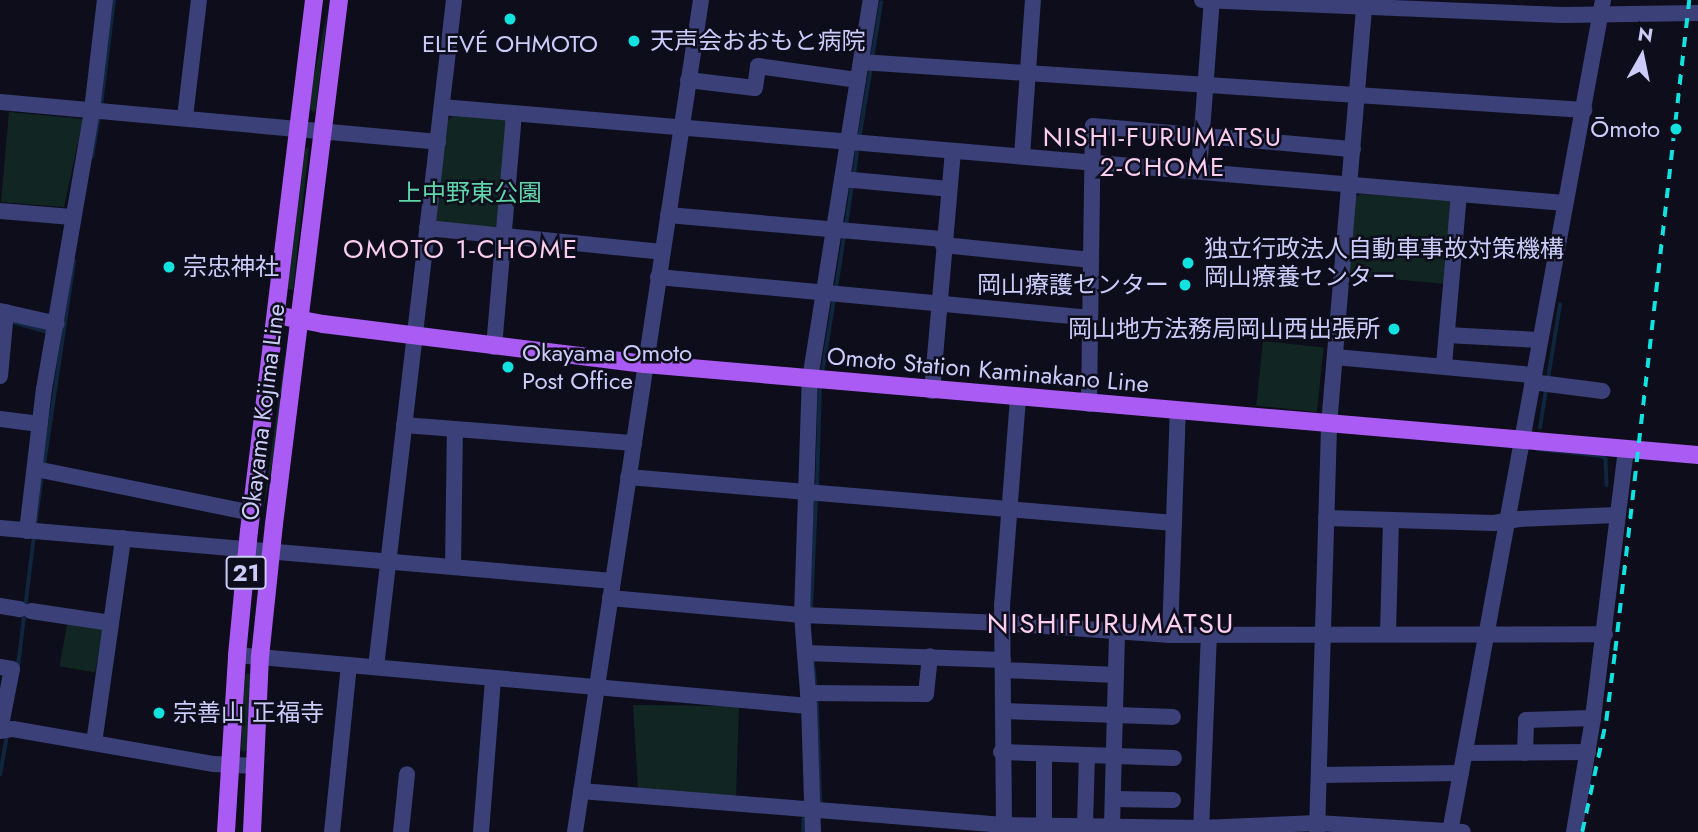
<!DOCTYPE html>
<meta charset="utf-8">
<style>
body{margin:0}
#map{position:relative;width:1698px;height:832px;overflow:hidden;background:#0e0d1c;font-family:Jost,"Noto Sans JP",sans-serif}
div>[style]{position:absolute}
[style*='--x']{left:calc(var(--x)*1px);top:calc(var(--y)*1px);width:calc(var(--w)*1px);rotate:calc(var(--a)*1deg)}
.green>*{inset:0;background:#112622;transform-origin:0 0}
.stream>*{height:3.5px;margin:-1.75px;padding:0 1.75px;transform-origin:1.75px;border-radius:1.75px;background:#0f263e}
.minor>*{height:16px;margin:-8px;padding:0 8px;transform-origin:8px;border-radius:8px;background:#3b4078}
.major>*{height:18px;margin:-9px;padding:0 9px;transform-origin:9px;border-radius:9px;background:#a95bf3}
.rail>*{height:3.5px;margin-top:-1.75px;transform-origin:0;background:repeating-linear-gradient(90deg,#11e2df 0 10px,transparent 0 19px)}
.dots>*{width:19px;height:19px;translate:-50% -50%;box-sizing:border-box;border:4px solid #0e0d1c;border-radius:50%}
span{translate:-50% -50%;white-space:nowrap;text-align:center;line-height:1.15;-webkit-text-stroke:5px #0e0d1c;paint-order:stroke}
.shield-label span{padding:2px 5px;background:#0e0d1c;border:2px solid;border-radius:5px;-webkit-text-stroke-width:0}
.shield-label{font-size:23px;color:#ccccfb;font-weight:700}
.poi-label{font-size:24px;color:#ccccfb}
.left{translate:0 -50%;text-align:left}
.right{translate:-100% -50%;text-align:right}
.park-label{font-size:24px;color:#5fd5a9}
.street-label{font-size:24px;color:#ccccfb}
.neighbourhood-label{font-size:26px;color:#fbcef0;letter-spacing:2px}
.quarter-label{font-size:28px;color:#fbcef0;letter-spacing:2px}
.north{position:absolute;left:1607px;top:21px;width:70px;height:70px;-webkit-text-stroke:5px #0e0d1c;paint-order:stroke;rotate:9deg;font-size:19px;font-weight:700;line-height:28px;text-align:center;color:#ccccfb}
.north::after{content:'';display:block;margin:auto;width:24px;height:32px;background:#ccccfb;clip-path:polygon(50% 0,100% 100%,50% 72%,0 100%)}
</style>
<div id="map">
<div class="green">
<i style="clip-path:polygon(328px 8px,316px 109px,314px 113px,309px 108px,313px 81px)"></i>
<i style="clip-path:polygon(9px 112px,83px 119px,64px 207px,1px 202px)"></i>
<i style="clip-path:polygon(454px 115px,507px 120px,500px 227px,439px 225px,434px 220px,446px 122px)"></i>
<i style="clip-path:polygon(309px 147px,293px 290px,288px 289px,305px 149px)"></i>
<i style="clip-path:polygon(1361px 194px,1455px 201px,1447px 284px,1348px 275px,1354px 198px)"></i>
<i style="left:1263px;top:341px;width:61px;height:65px;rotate:6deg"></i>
<i style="clip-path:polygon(285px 356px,287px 356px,276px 444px,262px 516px)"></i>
<i style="left:68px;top:619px;width:36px;height:48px;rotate:10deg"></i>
<i style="clip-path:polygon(248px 673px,251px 675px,247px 750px,243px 752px,241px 749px,245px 675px)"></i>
<i style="clip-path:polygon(633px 705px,739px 706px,736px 797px,638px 788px)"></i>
</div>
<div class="stream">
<i style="--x:872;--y:60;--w:58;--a:-81"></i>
<i style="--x:101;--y:106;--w:107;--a:-83"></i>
<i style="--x:859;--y:139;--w:73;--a:-80.5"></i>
<i style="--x:92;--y:157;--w:41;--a:-80.1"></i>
<i style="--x:854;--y:174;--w:27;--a:-82"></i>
<i style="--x:846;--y:226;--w:41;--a:-81.7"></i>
<i style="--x:836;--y:288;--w:52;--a:-81.1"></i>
<i style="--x:13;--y:322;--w:36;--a:16"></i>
<i style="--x:822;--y:374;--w:76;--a:-80.9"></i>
<i style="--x:1548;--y:379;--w:75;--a:-80.8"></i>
<i style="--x:1540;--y:428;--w:38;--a:-81"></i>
<i style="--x:1537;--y:449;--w:65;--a:6.1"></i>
<i style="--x:1602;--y:456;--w:5;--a:37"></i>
<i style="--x:1606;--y:459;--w:26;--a:88"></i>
<i style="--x:44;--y:465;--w:206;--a:-81.6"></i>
<i style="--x:817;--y:487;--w:100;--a:-88.3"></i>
<i style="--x:35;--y:527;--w:51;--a:-82.2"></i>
<i style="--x:811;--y:609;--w:111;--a:-87.4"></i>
<i style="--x:813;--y:659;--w:30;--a:84"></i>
<i style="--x:18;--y:666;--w:132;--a:-83"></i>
<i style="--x:817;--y:697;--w:107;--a:87.9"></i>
<i style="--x:0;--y:775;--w:40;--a:-80"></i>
<i style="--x:804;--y:819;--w:13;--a:90"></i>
</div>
<div class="minor">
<i style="--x:1202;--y:0;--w:361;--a:2.4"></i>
<i style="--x:1563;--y:15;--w:135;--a:-0.8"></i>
<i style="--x:861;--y:62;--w:725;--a:3.8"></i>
<i style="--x:688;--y:80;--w:67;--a:6.8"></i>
<i style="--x:755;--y:88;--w:22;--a:-82"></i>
<i style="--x:758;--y:66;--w:101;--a:8"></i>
<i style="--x:0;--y:102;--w:440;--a:5.2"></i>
<i style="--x:442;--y:107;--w:1126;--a:4.89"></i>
<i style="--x:185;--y:117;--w:118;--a:-83.2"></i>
<i style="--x:1022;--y:156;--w:156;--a:-86"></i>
<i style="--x:1199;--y:171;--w:171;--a:-85.7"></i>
<i style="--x:842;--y:179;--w:107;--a:5.3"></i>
<i style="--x:0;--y:211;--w:72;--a:4.8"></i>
<i style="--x:668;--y:215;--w:277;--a:5"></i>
<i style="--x:427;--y:228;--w:236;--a:5.8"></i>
<i style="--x:943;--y:245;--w:149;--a:5.8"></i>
<i style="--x:658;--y:277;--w:434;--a:5.4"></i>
<i style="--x:0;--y:311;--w:58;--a:12.8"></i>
<i style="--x:1447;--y:335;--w:92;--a:3.1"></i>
<i style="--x:494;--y:347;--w:234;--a:-85.1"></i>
<i style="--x:1335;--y:357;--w:200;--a:5.2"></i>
<i style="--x:1444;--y:365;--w:172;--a:-85"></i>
<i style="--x:0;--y:376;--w:64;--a:-84.6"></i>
<i style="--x:1532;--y:382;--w:71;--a:7.3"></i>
<i style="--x:932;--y:391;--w:241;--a:-85"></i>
<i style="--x:1089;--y:404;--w:278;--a:-89.2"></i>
<i style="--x:1093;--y:126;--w:261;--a:5.1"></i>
<i style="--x:0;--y:419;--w:40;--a:7.1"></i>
<i style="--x:404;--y:425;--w:231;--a:4.5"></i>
<i style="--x:36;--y:469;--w:220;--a:11.5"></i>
<i style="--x:628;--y:477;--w:548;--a:4.82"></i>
<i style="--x:1326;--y:518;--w:168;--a:1.7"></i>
<i style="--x:1494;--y:523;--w:24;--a:-9"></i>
<i style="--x:1518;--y:519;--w:99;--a:-2.3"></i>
<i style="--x:0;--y:528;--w:615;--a:4.94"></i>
<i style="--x:27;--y:531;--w:143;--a:-83.2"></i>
<i style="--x:44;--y:389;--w:283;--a:-80.2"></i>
<i style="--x:92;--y:110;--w:111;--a:-83.3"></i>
<i style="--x:453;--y:567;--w:138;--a:-89.2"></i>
<i style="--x:610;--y:598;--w:193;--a:5.1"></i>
<i style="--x:802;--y:615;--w:201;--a:2.3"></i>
<i style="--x:1003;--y:623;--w:167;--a:4.1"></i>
<i style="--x:1170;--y:635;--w:435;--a:-0.1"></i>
<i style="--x:0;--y:606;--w:20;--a:9"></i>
<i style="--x:31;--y:611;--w:81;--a:8.5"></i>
<i style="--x:1388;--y:634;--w:113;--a:-88.5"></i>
<i style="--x:1170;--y:635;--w:224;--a:-88"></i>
<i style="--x:805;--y:653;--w:198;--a:2"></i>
<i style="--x:237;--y:655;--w:574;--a:5.1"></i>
<i style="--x:0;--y:667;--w:12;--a:9"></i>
<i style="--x:12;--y:669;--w:62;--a:101.1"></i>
<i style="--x:376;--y:667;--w:672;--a:-83.33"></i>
<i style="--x:1003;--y:670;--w:113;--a:2.5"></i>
<i style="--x:808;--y:693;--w:118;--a:0.5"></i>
<i style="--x:926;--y:694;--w:38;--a:-84"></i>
<i style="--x:1003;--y:711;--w:170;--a:2"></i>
<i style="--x:0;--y:731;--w:13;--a:-9"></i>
<i style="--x:13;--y:729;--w:204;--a:9.9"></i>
<i style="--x:214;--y:764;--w:41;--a:2.8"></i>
<i style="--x:94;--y:743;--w:207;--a:-81.9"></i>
<i style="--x:1001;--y:752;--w:173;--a:2"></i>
<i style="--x:1465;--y:753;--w:123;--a:-0.5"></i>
<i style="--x:1525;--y:753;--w:33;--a:-88"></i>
<i style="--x:1526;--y:720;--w:67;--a:-1.7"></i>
<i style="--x:1319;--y:775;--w:142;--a:-0.8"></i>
<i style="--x:581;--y:791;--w:424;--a:4.6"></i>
<i style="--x:1004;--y:825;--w:197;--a:0.9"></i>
<i style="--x:1201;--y:828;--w:116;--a:-2.5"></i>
<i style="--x:1317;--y:823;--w:146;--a:3.5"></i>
<i style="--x:1113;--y:799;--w:60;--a:1"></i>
<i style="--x:1004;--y:825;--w:219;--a:-90.5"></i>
<i style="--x:1002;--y:606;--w:209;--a:-85.6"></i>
<i style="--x:1085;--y:825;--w:70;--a:-88.4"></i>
<i style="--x:1112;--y:825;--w:194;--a:-88.5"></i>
<i style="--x:1044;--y:826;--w:72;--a:-90"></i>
<i style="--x:332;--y:832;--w:168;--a:-84.2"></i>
<i style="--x:401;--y:832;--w:58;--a:-84.1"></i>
<i style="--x:481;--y:832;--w:154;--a:-85.5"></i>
<i style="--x:575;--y:832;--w:841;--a:-81.39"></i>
<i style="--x:813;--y:832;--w:126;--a:-91.8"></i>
<i style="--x:809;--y:706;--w:91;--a:-94.4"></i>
<i style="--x:802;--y:615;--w:236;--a:-88.1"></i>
<i style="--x:810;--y:379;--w:384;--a:-80.9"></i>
<i style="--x:1201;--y:832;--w:196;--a:-87.7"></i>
<i style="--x:1317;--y:832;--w:407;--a:-88.3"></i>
<i style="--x:1329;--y:425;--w:427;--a:-85.2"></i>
<i style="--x:1450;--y:832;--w:846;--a:-79.58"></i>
<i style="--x:1574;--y:832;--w:116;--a:-80.5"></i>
<i style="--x:1593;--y:718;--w:270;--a:-83"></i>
</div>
<div class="major">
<i style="--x:276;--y:315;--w:48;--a:10.8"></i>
<i style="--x:323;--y:324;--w:324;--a:7.1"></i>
<i style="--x:645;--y:364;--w:1057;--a:4.94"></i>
<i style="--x:226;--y:832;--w:177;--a:-86.4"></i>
<i style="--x:237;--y:655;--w:125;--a:-84.5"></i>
<i style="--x:249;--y:531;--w:535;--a:-83.02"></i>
<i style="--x:252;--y:832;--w:175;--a:-87.4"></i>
<i style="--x:260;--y:657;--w:134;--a:-84"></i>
<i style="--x:274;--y:524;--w:528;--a:-82.93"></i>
</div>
<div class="rail">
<i style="--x:1582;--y:832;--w:114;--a:-77.8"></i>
<i style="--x:1606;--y:721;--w:71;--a:-82.7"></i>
<i style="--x:1615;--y:651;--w:655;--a:-83.51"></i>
</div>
<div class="dots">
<i style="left:510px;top:19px;background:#11e2df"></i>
<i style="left:634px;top:41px;background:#11e2df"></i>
<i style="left:1676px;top:129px;background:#11e2df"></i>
<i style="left:1188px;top:263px;background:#11e2df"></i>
<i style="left:169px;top:267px;background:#11e2df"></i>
<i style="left:1185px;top:285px;background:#11e2df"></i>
<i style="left:1394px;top:329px;background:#11e2df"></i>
<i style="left:508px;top:367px;background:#11e2df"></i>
<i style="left:159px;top:713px;background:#11e2df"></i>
</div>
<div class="shield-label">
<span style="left:246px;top:573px">21</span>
</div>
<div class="poi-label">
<span class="left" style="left:650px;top:41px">天声会おおもと病院</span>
<span style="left:510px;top:44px">ELEVÉ OHMOTO</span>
<span class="right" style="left:1660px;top:129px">Ōmoto</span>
<span class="left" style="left:1204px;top:263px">独立行政法人自動車事故対策機構<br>岡山療養センター</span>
<span class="left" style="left:183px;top:267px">宗忠神社</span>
<span class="right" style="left:1169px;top:285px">岡山療護センター</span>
<span class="right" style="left:1380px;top:329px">岡山地方法務局岡山西出張所</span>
<span class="left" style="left:522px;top:367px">Okayama Omoto<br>Post Office</span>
<span class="left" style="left:173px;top:713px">宗善山 正福寺</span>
</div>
<div class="park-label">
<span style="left:470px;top:193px">上中野東公園</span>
</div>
<div class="street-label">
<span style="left:988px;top:370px;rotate:5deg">Omoto Station Kaminakano Line</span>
<span style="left:263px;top:412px;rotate:-83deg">Okayama Kojima Line</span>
</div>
<div class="neighbourhood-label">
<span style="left:1163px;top:153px">NISHI-FURUMATSU<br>2-CHOME</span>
<span style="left:461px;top:250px">OMOTO 1-CHOME</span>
</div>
<div class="quarter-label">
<span style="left:1111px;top:624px">NISHIFURUMATSU</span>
</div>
<div class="north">N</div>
</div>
